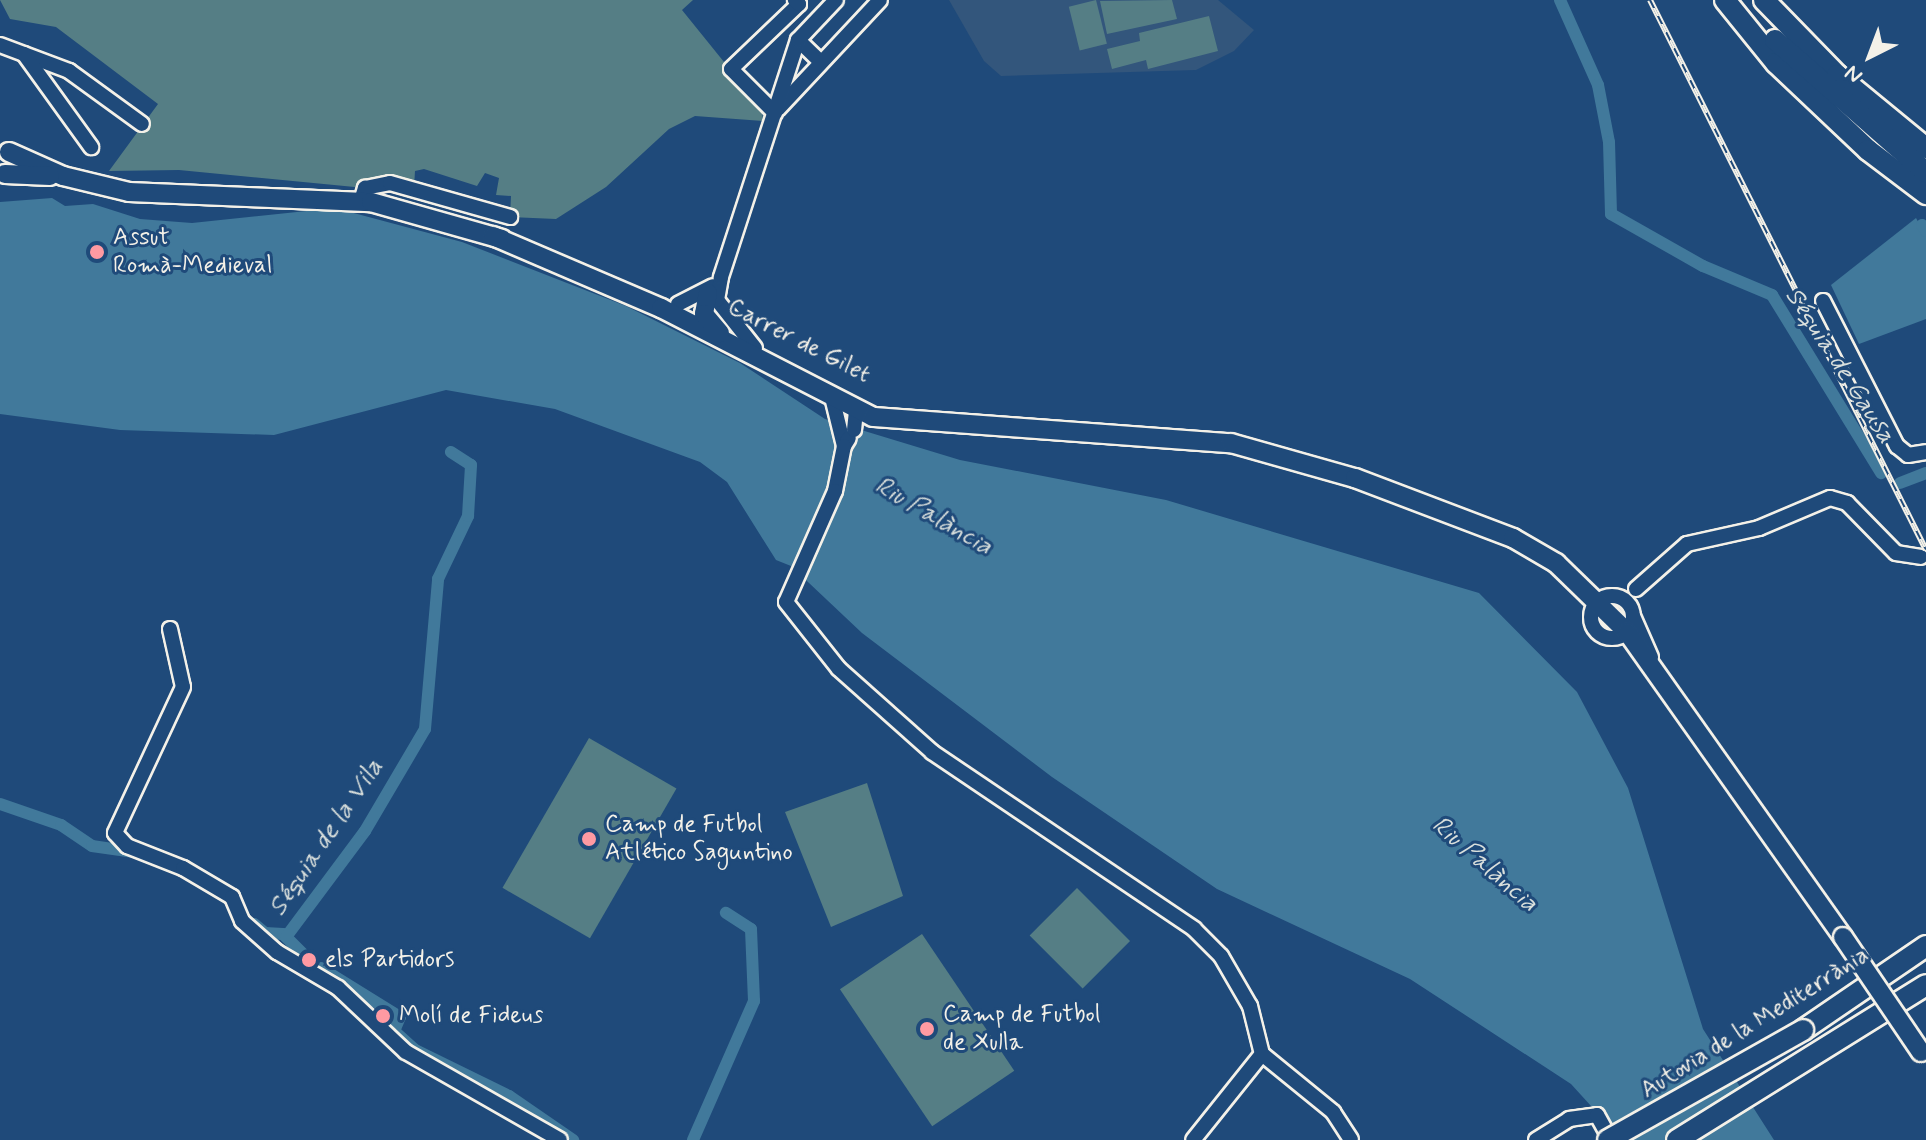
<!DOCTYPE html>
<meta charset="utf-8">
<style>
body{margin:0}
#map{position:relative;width:1926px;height:1140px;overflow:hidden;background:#1f4a7a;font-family:Mynerve,sans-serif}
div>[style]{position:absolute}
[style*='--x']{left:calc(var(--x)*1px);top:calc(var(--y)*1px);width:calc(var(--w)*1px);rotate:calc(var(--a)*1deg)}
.built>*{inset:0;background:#33567c}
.green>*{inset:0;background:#557e85;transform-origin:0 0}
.water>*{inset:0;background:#41799b}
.canal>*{height:12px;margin:-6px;padding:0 6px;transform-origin:6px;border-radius:6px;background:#41799b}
.roads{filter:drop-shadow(2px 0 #f4f1e8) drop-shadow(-2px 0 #f4f1e8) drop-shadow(0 2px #f4f1e8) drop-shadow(0 -2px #f4f1e8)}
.minor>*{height:14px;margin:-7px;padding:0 7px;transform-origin:7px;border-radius:7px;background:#1f4a7a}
.minor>.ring{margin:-7px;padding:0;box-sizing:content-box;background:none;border:14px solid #1f4a7a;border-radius:50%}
.major>*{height:18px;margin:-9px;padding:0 9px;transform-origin:9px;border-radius:9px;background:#1f4a7a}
.highway>*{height:20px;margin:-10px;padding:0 10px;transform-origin:10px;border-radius:10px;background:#1f4a7a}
.rail>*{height:6px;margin-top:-3px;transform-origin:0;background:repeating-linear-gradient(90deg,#1f4a7a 0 9px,#f4f1e8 0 18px);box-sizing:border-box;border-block:2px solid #f4f1e8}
.bridges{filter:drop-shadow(2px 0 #f4f1e8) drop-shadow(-2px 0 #f4f1e8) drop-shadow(0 2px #f4f1e8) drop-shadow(0 -2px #f4f1e8)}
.major-bridge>*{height:18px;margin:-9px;padding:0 9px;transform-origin:9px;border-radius:9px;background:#1f4a7a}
.highway-bridge>*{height:20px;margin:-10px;padding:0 10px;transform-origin:10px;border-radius:10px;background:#1f4a7a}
.dots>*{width:22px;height:22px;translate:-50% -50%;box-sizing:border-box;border:4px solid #1f4a7a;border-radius:50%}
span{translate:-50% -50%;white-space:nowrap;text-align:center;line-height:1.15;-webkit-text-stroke:6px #1f4a7a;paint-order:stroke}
.poi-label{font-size:24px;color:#f4f1e8}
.left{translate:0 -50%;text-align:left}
.street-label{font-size:24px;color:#f4f1e8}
.water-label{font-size:26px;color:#d9dfdc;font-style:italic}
.north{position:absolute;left:1830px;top:16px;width:80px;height:80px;-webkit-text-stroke:6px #1f4a7a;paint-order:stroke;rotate:222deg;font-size:22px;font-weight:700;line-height:32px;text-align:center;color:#f4f1e8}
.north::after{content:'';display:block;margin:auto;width:28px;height:36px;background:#f4f1e8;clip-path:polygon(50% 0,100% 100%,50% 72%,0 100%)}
</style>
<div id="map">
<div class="built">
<i style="clip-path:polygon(949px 0,1218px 0,1254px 30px,1234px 51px,1196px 70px,1001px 76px,984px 61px)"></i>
</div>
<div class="green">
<i style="clip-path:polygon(0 0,693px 0,682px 10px,762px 109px,763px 121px,695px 116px,669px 129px,606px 187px,556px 219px,510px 217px,511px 196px,496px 195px,499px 178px,485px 173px,477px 186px,424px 169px,415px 171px,414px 188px,365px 188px,179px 170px,109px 171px,158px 104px,56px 27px,10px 19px)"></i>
<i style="left:1096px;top:0;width:45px;height:28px;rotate:76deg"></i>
<i style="clip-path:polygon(1172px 0,1177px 19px,1107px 34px,1100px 1px)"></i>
<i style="clip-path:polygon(1209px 16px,1218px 51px,1148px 69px,1146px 60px,1112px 69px,1107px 49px,1140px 41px,1139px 33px)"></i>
<i style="left:589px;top:738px;width:101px;height:173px;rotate:30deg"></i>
<i style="clip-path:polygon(867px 783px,903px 896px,831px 927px,785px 812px)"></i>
<i style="left:1077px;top:888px;width:75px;height:67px;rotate:45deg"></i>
<i style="left:922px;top:934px;width:165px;height:99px;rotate:56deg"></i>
</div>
<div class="water">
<i style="clip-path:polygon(52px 198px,65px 206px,93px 204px,140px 219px,192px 223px,335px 208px,462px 242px,626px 306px,740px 363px,825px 419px,960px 460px,1166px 500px,1479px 593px,1577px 692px,1628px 788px,1703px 1029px,1774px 1140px,1622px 1140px,1571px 1084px,1410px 979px,1217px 889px,1052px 777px,862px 633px,791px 566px,776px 560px,727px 482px,700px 462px,555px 409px,446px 390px,274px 435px,120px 430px,0 414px,0 202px)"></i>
<i style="clip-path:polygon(1916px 218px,1926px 236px,1926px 319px,1859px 344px,1831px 285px)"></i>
</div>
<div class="canal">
<i style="--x:1560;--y:0;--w:93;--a:65.9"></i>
<i style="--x:1598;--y:85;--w:58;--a:79.1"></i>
<i style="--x:1609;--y:142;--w:72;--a:88.4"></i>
<i style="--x:1611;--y:214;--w:106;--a:29.5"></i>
<i style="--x:1703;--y:266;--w:75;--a:22.8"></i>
<i style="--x:1772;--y:295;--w:209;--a:58.5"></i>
<i style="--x:1922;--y:225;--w:7;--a:56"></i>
<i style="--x:1900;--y:483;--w:28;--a:-21"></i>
<i style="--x:0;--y:804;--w:65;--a:19"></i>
<i style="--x:61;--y:825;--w:37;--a:34"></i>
<i style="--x:92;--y:846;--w:41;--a:8.3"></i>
<i style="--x:254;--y:924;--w:14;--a:39"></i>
<i style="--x:265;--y:933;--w:18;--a:3"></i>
<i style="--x:283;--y:934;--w:40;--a:45"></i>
<i style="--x:286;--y:937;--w:132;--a:-53.3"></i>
<i style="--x:365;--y:831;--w:118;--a:-59.5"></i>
<i style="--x:425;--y:729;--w:151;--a:-85"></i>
<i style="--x:438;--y:579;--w:70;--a:-64.5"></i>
<i style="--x:468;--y:516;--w:51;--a:-86.6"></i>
<i style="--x:471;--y:465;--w:24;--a:-147"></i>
<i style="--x:321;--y:968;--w:93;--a:31.8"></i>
<i style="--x:400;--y:1017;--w:15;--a:113"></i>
<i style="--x:394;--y:1031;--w:28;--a:42"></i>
<i style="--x:415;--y:1050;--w:105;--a:26.1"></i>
<i style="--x:509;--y:1096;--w:78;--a:34.5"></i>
<i style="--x:693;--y:1140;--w:152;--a:-66.3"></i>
<i style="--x:754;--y:1001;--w:72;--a:-92.4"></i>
<i style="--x:751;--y:929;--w:30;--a:-147"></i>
</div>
<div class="roads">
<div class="minor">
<i style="--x:798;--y:40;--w:32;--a:44"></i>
<i style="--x:0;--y:45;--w:74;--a:20.6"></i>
<i style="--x:69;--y:71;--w:90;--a:36"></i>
<i style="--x:24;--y:54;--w:115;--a:54.2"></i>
<i style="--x:778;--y:109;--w:149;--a:-46.9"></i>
<i style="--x:775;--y:113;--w:62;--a:-135"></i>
<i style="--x:731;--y:69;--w:94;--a:-43.7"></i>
<i style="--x:799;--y:4;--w:6;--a:-135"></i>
<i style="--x:361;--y:201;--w:14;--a:-73"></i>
<i style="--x:365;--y:188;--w:25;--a:-11"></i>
<i style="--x:390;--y:183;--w:125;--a:15.8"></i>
<i style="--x:1823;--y:301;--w:163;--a:63"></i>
<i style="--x:1897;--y:446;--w:14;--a:39"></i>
<i style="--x:1908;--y:455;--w:18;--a:-9"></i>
<i style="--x:678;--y:304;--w:39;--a:-27"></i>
<i style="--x:755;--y:348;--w:61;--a:-128.4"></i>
<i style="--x:717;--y:300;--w:23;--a:-80"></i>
<i style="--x:721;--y:277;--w:249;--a:-72"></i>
<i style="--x:798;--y:40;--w:55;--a:-46.5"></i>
<i style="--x:833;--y:401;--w:46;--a:76.3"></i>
<i style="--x:844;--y:446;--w:9;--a:-58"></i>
<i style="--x:850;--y:405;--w:8;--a:45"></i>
<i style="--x:856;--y:411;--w:19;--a:96"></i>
<i style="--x:844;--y:446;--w:46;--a:101.3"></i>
<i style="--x:835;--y:491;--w:121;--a:113.8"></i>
<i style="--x:786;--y:602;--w:85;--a:51.7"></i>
<i style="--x:839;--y:669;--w:125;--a:41.7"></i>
<i style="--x:932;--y:752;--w:316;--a:34"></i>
<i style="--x:1194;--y:929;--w:38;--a:45"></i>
<i style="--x:1221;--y:956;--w:58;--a:59.9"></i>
<i style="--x:1250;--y:1006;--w:49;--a:76"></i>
<i style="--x:1262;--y:1054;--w:110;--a:128.7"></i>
<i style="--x:1636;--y:589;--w:68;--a:-41.4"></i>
<i style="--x:1687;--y:544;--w:74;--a:-12.5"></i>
<i style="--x:1759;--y:528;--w:77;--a:-22.9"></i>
<i style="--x:1830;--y:498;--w:18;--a:16"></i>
<i style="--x:1847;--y:503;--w:70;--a:45.6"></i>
<i style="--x:1896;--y:553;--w:25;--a:9"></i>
<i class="ring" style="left:1591px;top:596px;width:28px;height:28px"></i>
<i style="--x:1633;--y:616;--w:45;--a:66.3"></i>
<i style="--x:170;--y:629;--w:59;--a:77.4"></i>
<i style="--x:183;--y:687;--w:161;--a:115"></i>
<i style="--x:115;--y:833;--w:18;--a:47"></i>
<i style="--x:127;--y:846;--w:60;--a:21.4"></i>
<i style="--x:183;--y:868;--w:57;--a:30.6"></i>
<i style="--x:232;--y:897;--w:26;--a:67"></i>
<i style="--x:242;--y:921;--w:47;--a:41.5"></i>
<i style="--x:277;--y:952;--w:71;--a:30.5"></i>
<i style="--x:338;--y:988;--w:93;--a:43.3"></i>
<i style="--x:406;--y:1052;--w:177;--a:29.7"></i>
<i style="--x:1262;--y:1054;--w:92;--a:39.2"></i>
<i style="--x:1333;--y:1112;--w:33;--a:57"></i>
<i style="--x:1536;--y:1140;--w:39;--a:-32"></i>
<i style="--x:1569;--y:1119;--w:28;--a:-8"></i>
<i style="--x:1597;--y:1115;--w:29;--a:61"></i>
</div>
<div class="major">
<i style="--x:9;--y:152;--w:59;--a:24"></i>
<i style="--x:63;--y:176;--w:68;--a:13.6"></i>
<i style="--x:129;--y:192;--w:242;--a:2.4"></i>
<i style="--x:371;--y:202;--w:136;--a:15.8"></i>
<i style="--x:5;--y:174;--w:45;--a:2.5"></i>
<i style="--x:493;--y:236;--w:183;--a:23.2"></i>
<i style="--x:661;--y:308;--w:238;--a:27.2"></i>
<i style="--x:873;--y:417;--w:359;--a:4.2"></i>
<i style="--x:1231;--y:443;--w:129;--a:15.8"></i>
<i style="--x:1355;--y:478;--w:169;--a:20.8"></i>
<i style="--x:1513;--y:538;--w:50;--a:30.2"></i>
<i style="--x:1556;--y:563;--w:99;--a:44.2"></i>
<i style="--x:1627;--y:632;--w:374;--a:54.7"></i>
<i style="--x:708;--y:293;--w:21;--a:101"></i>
<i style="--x:704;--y:314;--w:25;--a:50"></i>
</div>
<div class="highway">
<i style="--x:1725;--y:0;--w:81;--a:51"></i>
<i style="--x:1776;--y:63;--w:127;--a:43.4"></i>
<i style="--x:1868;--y:150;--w:73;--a:37.2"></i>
<i style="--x:1764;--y:0;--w:105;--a:45.8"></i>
<i style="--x:1837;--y:75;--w:115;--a:39.4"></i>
<i style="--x:1775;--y:40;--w:201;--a:41.2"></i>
<i style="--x:1803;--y:1030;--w:149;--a:-34.3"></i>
<i style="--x:1677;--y:1140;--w:293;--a:-31.9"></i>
</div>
</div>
<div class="rail">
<i style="--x:1650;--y:0;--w:615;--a:63.35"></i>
</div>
<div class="bridges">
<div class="major-bridge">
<i style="--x:1843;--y:937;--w:139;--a:55.9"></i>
</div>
<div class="highway-bridge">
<i style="--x:1608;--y:1140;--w:224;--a:-29.4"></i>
</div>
</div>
<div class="dots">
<i style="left:97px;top:252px;background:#ff9aa2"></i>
<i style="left:589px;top:839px;background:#ff9aa2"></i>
<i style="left:309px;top:960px;background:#ff9aa2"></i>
<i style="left:383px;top:1016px;background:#ff9aa2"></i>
<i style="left:927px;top:1029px;background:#ff9aa2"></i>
</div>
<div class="poi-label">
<span class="left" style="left:113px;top:252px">Assut<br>Romà-Medieval</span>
<span class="left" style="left:605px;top:839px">Camp de Futbol<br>Atlético Saguntino</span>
<span class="left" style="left:325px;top:960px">els Partidors</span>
<span class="left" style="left:943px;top:1029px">Camp de Futbol<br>de Xulla</span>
<span class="left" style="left:399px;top:1016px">Molí de Fideus</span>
</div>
<div class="street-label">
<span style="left:799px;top:341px;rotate:27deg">Carrer de Gilet</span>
<span style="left:1755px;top:1023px;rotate:-32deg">Autovia de la Mediterrània</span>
</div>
<div class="water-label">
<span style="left:1839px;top:366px;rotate:57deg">Séquia de Gausa</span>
<span style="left:933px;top:517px;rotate:30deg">Riu Palància</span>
<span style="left:327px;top:838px;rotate:-56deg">Séquia de la Vila</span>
<span style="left:1484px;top:865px;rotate:41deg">Riu Palància</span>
</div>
<div class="north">N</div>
</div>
